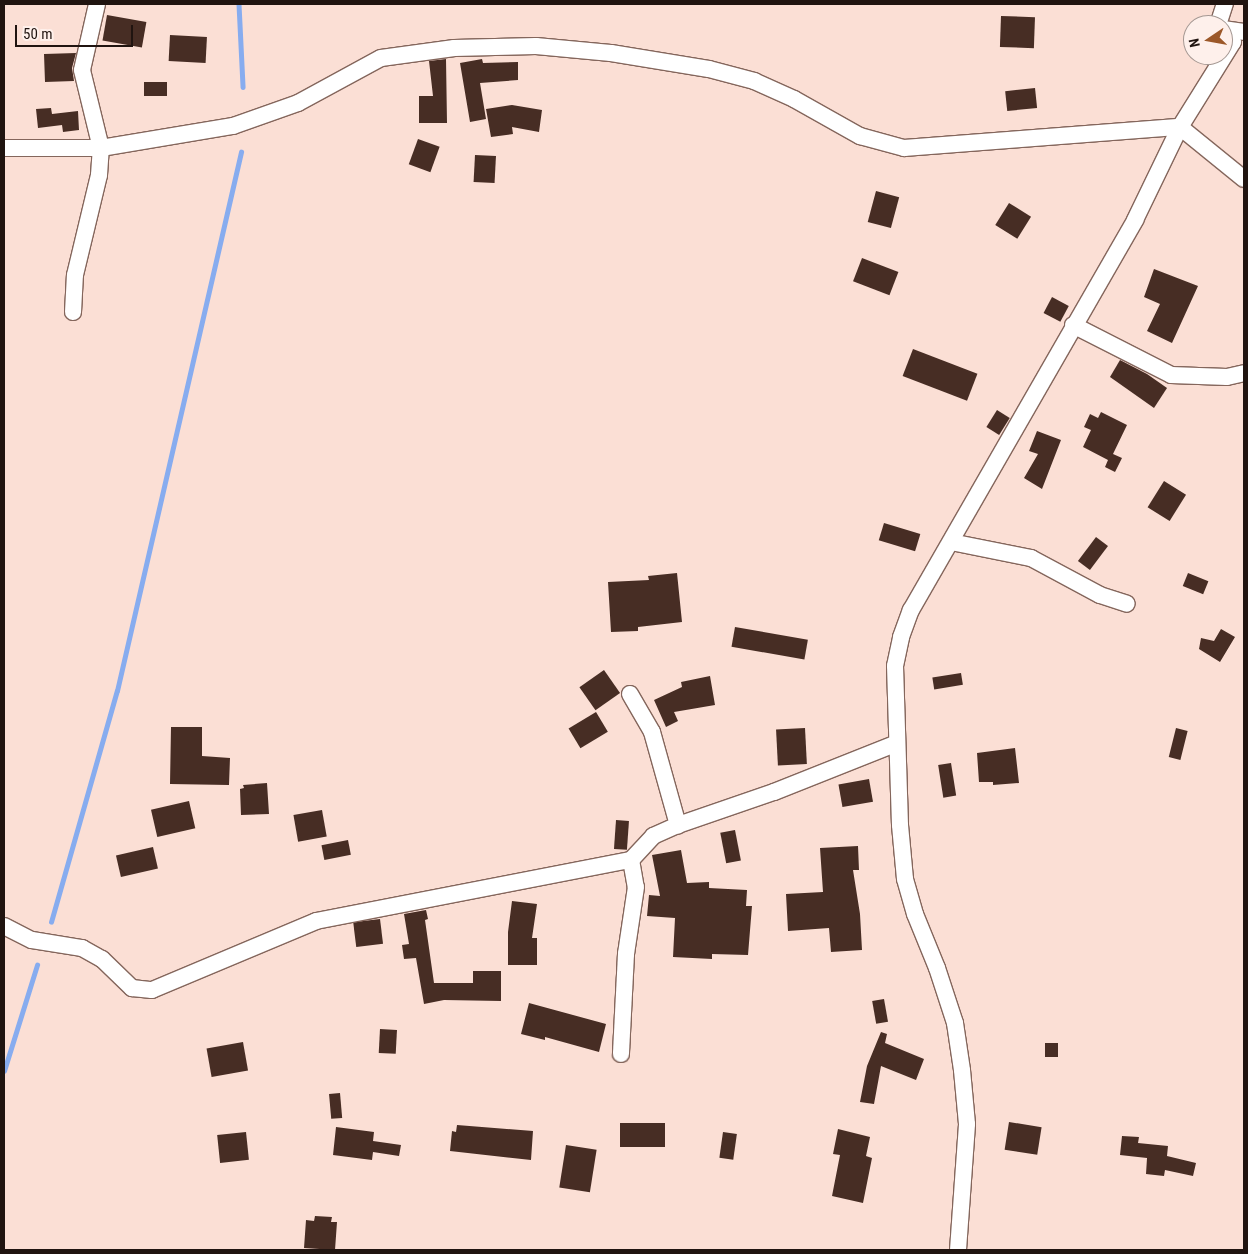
<!DOCTYPE html>
<style>
body{margin:0}
#map{position:relative;width:1248px;height:1254px;overflow:hidden;background:#fbdfd5;font-family:"Roboto Condensed",sans-serif}
div>[style]{position:absolute}
[style*='--x']{left:calc(var(--x)*1px);top:calc(var(--y)*1px);width:calc(var(--w)*1px);rotate:calc(var(--a)*1deg)}
.stream>*{height:4.5px;margin:-2.25px;padding:0 2.25px;transform-origin:2.25px;border-radius:2.25px;background:#87acef}
.building>*{inset:0;background:#472d24;transform-origin:0 0}
.roads{filter:drop-shadow(1px 0 #84665c) drop-shadow(-1px 0 #84665c) drop-shadow(0 1px #84665c) drop-shadow(0 -1px #84665c)}
.minor>*{height:16px;margin:-8px;padding:0 8px;transform-origin:8px;border-radius:8px;background:#fff}
span{translate:-50% -50%;white-space:nowrap;text-align:center;line-height:1.15;-webkit-text-stroke:5px #fef0eb;paint-order:stroke}
.frame{position:absolute;inset:0;border:5px solid #201410;pointer-events:none}
.north{position:absolute;left:1183px;top:15px;width:50px;height:50px;box-sizing:border-box;background:#fef0eb;border:1px solid #a59893;border-radius:50%;rotate:258deg;font-size:14px;font-weight:700;line-height:20px;text-align:center;color:#201410}
.north::after{content:'';display:block;margin:auto;width:18px;height:22px;background:#9c5829;clip-path:polygon(50% 0,100% 100%,50% 72%,0 100%)}
.scale{position:absolute;left:15px;top:25px;width:118px;height:22px;box-sizing:border-box;border:2px solid #201410;border-top:0;padding-left:6px;font-size:15px;line-height:18px;white-space:nowrap;color:#201410;-webkit-text-stroke:4px #fef0eb;paint-order:stroke}
</style>
<div id="map">
<div class="stream">
<i style="--x:239;--y:4;--w:83;--a:87.2"></i>
<i style="--x:51;--y:922;--w:240;--a:-74.1"></i>
<i style="--x:117;--y:691;--w:553;--a:-77.04"></i>
<i style="--x:4;--y:1071;--w:111;--a:-72.7"></i>
</div>
<div class="building">
<i style="left:107px;top:15px;width:40px;height:26px;rotate:10deg"></i>
<i style="left:1001px;top:16px;width:34px;height:31px;rotate:2deg"></i>
<i style="left:170px;top:35px;width:37px;height:26px;rotate:3deg"></i>
<i style="clip-path:polygon(76px 53px,72px 68px,74px 81px,45px 82px,44px 54px)"></i>
<i style="clip-path:polygon(446px 59px,447px 123px,419px 123px,419px 96px,433px 96px,429px 61px)"></i>
<i style="clip-path:polygon(482px 59px,483px 63px,518px 62px,518px 80px,480px 83px,486px 119px,470px 122px,460px 63px)"></i>
<i style="left:144px;top:82px;width:23px;height:14px"></i>
<i style="left:1035px;top:88px;width:20px;height:30px;rotate:84deg"></i>
<i style="clip-path:polygon(512px 105px,542px 110px,539px 132px,512px 127px,513px 134px,491px 137px,486px 109px)"></i>
<i style="clip-path:polygon(51px 108px,52px 114px,78px 111px,79px 130px,63px 132px,62px 125px,38px 128px,36px 109px)"></i>
<i style="left:418px;top:139px;width:23px;height:27px;rotate:20deg"></i>
<i style="left:475px;top:155px;width:21px;height:27px;rotate:3deg"></i>
<i style="left:876px;top:191px;width:24px;height:32px;rotate:15deg"></i>
<i style="left:1009px;top:203px;width:26px;height:26px;rotate:32deg"></i>
<i style="left:862px;top:258px;width:39px;height:25px;rotate:21deg"></i>
<i style="clip-path:polygon(1154px 269px,1198px 286px,1172px 343px,1147px 331px,1160px 304px,1144px 297px)"></i>
<i style="left:1052px;top:297px;width:19px;height:18px;rotate:28deg"></i>
<i style="left:913px;top:349px;width:69px;height:29px;rotate:21deg"></i>
<i style="clip-path:polygon(1120px 360px,1147px 374px,1167px 388px,1154px 408px,1110px 377px)"></i>
<i style="left:997px;top:410px;width:15px;height:20px;rotate:32deg"></i>
<i style="clip-path:polygon(1101px 412px,1127px 425px,1113px 454px,1122px 458px,1115px 472px,1105px 467px,1108px 460px,1083px 447px,1091px 430px,1084px 427px,1090px 414px,1098px 418px)"></i>
<i style="clip-path:polygon(1037px 431px,1061px 440px,1042px 489px,1024px 478px,1038px 454px,1029px 451px)"></i>
<i style="left:1164px;top:481px;width:26px;height:31px;rotate:32deg"></i>
<i style="left:884px;top:523px;width:38px;height:18px;rotate:17deg"></i>
<i style="left:1096px;top:537px;width:15px;height:30px;rotate:37deg"></i>
<i style="clip-path:polygon(677px 573px,682px 622px,638px 627px,638px 631px,611px 632px,608px 582px,649px 580px,648px 576px)"></i>
<i style="left:1188px;top:573px;width:22px;height:14px;rotate:22deg"></i>
<i style="left:735px;top:627px;width:74px;height:20px;rotate:10deg"></i>
<i style="clip-path:polygon(1221px 629px,1235px 637px,1220px 662px,1199px 649px,1201px 638px,1214px 641px)"></i>
<i style="left:604px;top:670px;width:28px;height:30px;rotate:55deg"></i>
<i style="left:961px;top:673px;width:12px;height:29px;rotate:81deg"></i>
<i style="clip-path:polygon(710px 676px,715px 705px,674px 712px,678px 721px,666px 727px,654px 700px,682px 687px,681px 682px)"></i>
<i style="left:596px;top:712px;width:23px;height:32px;rotate:59deg"></i>
<i style="clip-path:polygon(171px 727px,202px 727px,202px 756px,230px 758px,229px 785px,170px 784px)"></i>
<i style="left:805px;top:728px;width:36px;height:29px;rotate:87deg"></i>
<i style="left:1176px;top:728px;width:12px;height:30px;rotate:14deg"></i>
<i style="clip-path:polygon(1015px 748px,1019px 783px,993px 785px,993px 782px,979px 782px,977px 753px)"></i>
<i style="left:951px;top:763px;width:33px;height:13px;rotate:81deg"></i>
<i style="left:869px;top:779px;width:23px;height:31px;rotate:80deg"></i>
<i style="clip-path:polygon(267px 783px,269px 814px,241px 815px,240px 789px,244px 788px,243px 785px)"></i>
<i style="left:189px;top:801px;width:28px;height:39px;rotate:77deg"></i>
<i style="left:322px;top:810px;width:27px;height:29px;rotate:80deg"></i>
<i style="left:616px;top:820px;width:13px;height:29px;rotate:4deg"></i>
<i style="left:735px;top:830px;width:31px;height:15px;rotate:79deg"></i>
<i style="left:348px;top:840px;width:15px;height:27px;rotate:79deg"></i>
<i style="clip-path:polygon(858px 846px,859px 870px,853px 870px,860px 914px,862px 950px,831px 952px,829px 928px,788px 931px,786px 894px,823px 892px,820px 848px)"></i>
<i style="left:153px;top:847px;width:22px;height:38px;rotate:77deg"></i>
<i style="clip-path:polygon(681px 850px,687px 883px,709px 882px,709px 888px,747px 890px,746px 906px,752px 906px,748px 955px,712px 954px,712px 959px,673px 957px,675px 918px,647px 916px,649px 895px,660px 896px,652px 855px)"></i>
<i style="clip-path:polygon(512px 901px,537px 904px,532px 938px,537px 938px,537px 965px,508px 965px,508px 932px)"></i>
<i style="clip-path:polygon(426px 910px,428px 919px,425px 920px,434px 983px,473px 983px,473px 971px,501px 971px,501px 1001px,444px 1000px,424px 1004px,416px 958px,404px 959px,402px 945px,409px 944px,404px 914px)"></i>
<i style="left:380px;top:919px;width:25px;height:27px;rotate:83deg"></i>
<i style="left:884px;top:999px;width:23px;height:12px;rotate:80deg"></i>
<i style="clip-path:polygon(529px 1003px,606px 1024px,599px 1052px,545px 1037px,545px 1040px,521px 1034px)"></i>
<i style="left:380px;top:1029px;width:17px;height:24px;rotate:3deg"></i>
<i style="clip-path:polygon(881px 1032px,887px 1034px,885px 1043px,924px 1059px,916px 1080px,881px 1066px,874px 1104px,860px 1102px,867px 1066px)"></i>
<i style="left:243px;top:1042px;width:29px;height:37px;rotate:80deg"></i>
<i style="left:1058px;top:1043px;width:14px;height:13px;rotate:90deg"></i>
<i style="left:340px;top:1093px;width:25px;height:11px;rotate:85deg"></i>
<i style="left:1009px;top:1122px;width:33px;height:28px;rotate:9deg"></i>
<i style="left:620px;top:1123px;width:45px;height:24px"></i>
<i style="clip-path:polygon(457px 1125px,533px 1131px,531px 1160px,450px 1151px,452px 1131px,456px 1132px)"></i>
<i style="clip-path:polygon(336px 1127px,374px 1132px,373px 1141px,401px 1145px,399px 1156px,373px 1152px,372px 1160px,333px 1155px)"></i>
<i style="clip-path:polygon(838px 1129px,870px 1137px,866px 1156px,872px 1158px,863px 1203px,832px 1196px,840px 1155px,833px 1154px)"></i>
<i style="left:246px;top:1132px;width:28px;height:29px;rotate:84deg"></i>
<i style="left:723px;top:1132px;width:14px;height:26px;rotate:8deg"></i>
<i style="clip-path:polygon(1122px 1136px,1139px 1137px,1138px 1143px,1168px 1146px,1167px 1156px,1196px 1163px,1193px 1176px,1165px 1170px,1164px 1176px,1146px 1174px,1147px 1158px,1120px 1155px)"></i>
<i style="left:566px;top:1145px;width:31px;height:43px;rotate:9deg"></i>
<i style="clip-path:polygon(315px 1216px,332px 1217px,331px 1222px,337px 1222px,335px 1250px,304px 1248px,306px 1220px,314px 1221px)"></i>
</div>
<div class="roads">
<div class="minor">
<i style="--x:1218;--y:25;--w:22;--a:-72"></i>
<i style="--x:1223;--y:29;--w:21;--a:8"></i>
<i style="--x:4;--y:148;--w:97;--a:0"></i>
<i style="--x:101;--y:148;--w:134;--a:-9.5"></i>
<i style="--x:233;--y:126;--w:69;--a:-19.5"></i>
<i style="--x:298;--y:103;--w:94;--a:-28.5"></i>
<i style="--x:381;--y:58;--w:74;--a:-7.8"></i>
<i style="--x:454;--y:48;--w:82;--a:-1.4"></i>
<i style="--x:536;--y:46;--w:75;--a:5.3"></i>
<i style="--x:611;--y:53;--w:99;--a:9.3"></i>
<i style="--x:709;--y:69;--w:47;--a:14.9"></i>
<i style="--x:754;--y:81;--w:44;--a:24.2"></i>
<i style="--x:794;--y:99;--w:76;--a:29.3"></i>
<i style="--x:860;--y:136;--w:46;--a:15.3"></i>
<i style="--x:904;--y:148;--w:277;--a:-4.4"></i>
<i style="--x:1180;--y:127;--w:82;--a:39.1"></i>
<i style="--x:73;--y:312;--w:37;--a:-87"></i>
<i style="--x:75;--y:275;--w:103;--a:-76.5"></i>
<i style="--x:99;--y:175;--w:27;--a:-86"></i>
<i style="--x:101;--y:148;--w:80;--a:-103.7"></i>
<i style="--x:82;--y:70;--w:68;--a:-77.2"></i>
<i style="--x:1073;--y:325;--w:110;--a:27"></i>
<i style="--x:1171;--y:375;--w:56;--a:2"></i>
<i style="--x:1227;--y:377;--w:17;--a:-13"></i>
<i style="--x:951;--y:542;--w:82;--a:11.3"></i>
<i style="--x:1031;--y:558;--w:78;--a:28.2"></i>
<i style="--x:1100;--y:595;--w:28;--a:18"></i>
<i style="--x:630;--y:694;--w:44;--a:59.9"></i>
<i style="--x:652;--y:732;--w:97;--a:74.4"></i>
<i style="--x:631;--y:860;--w:33;--a:-47"></i>
<i style="--x:653;--y:836;--w:27;--a:-24"></i>
<i style="--x:678;--y:825;--w:102;--a:-19"></i>
<i style="--x:774;--y:792;--w:132;--a:-21.7"></i>
<i style="--x:4;--y:926;--w:31;--a:27"></i>
<i style="--x:32;--y:940;--w:51;--a:9.1"></i>
<i style="--x:82;--y:948;--w:23;--a:29"></i>
<i style="--x:102;--y:959;--w:42;--a:44"></i>
<i style="--x:132;--y:988;--w:20;--a:6"></i>
<i style="--x:152;--y:990;--w:178;--a:-22.8"></i>
<i style="--x:316;--y:921;--w:321;--a:-11"></i>
<i style="--x:631;--y:860;--w:27;--a:80"></i>
<i style="--x:636;--y:887;--w:68;--a:98.5"></i>
<i style="--x:626;--y:954;--w:100;--a:92.9"></i>
<i style="--x:958;--y:1250;--w:126;--a:-85.9"></i>
<i style="--x:967;--y:1124;--w:54;--a:-95.3"></i>
<i style="--x:962;--y:1070;--w:48;--a:-98.5"></i>
<i style="--x:955;--y:1023;--w:58;--a:-108.1"></i>
<i style="--x:937;--y:968;--w:58;--a:-112.2"></i>
<i style="--x:915;--y:914;--w:36;--a:-106"></i>
<i style="--x:905;--y:879;--w:54;--a:-95.3"></i>
<i style="--x:900;--y:825;--w:159;--a:-91.8"></i>
<i style="--x:895;--y:666;--w:30;--a:-78"></i>
<i style="--x:901;--y:637;--w:29;--a:-70"></i>
<i style="--x:911;--y:610;--w:450;--a:-60.1"></i>
<i style="--x:1135;--y:220;--w:103;--a:-64.2"></i>
<i style="--x:1180;--y:127;--w:100;--a:-58.1"></i>
<i style="--x:1233;--y:42;--w:13;--a:-141"></i>
</div>
</div>
<div class="frame"></div>
<div class="north">N</div>
<div class="scale">50 m</div>
</div>
